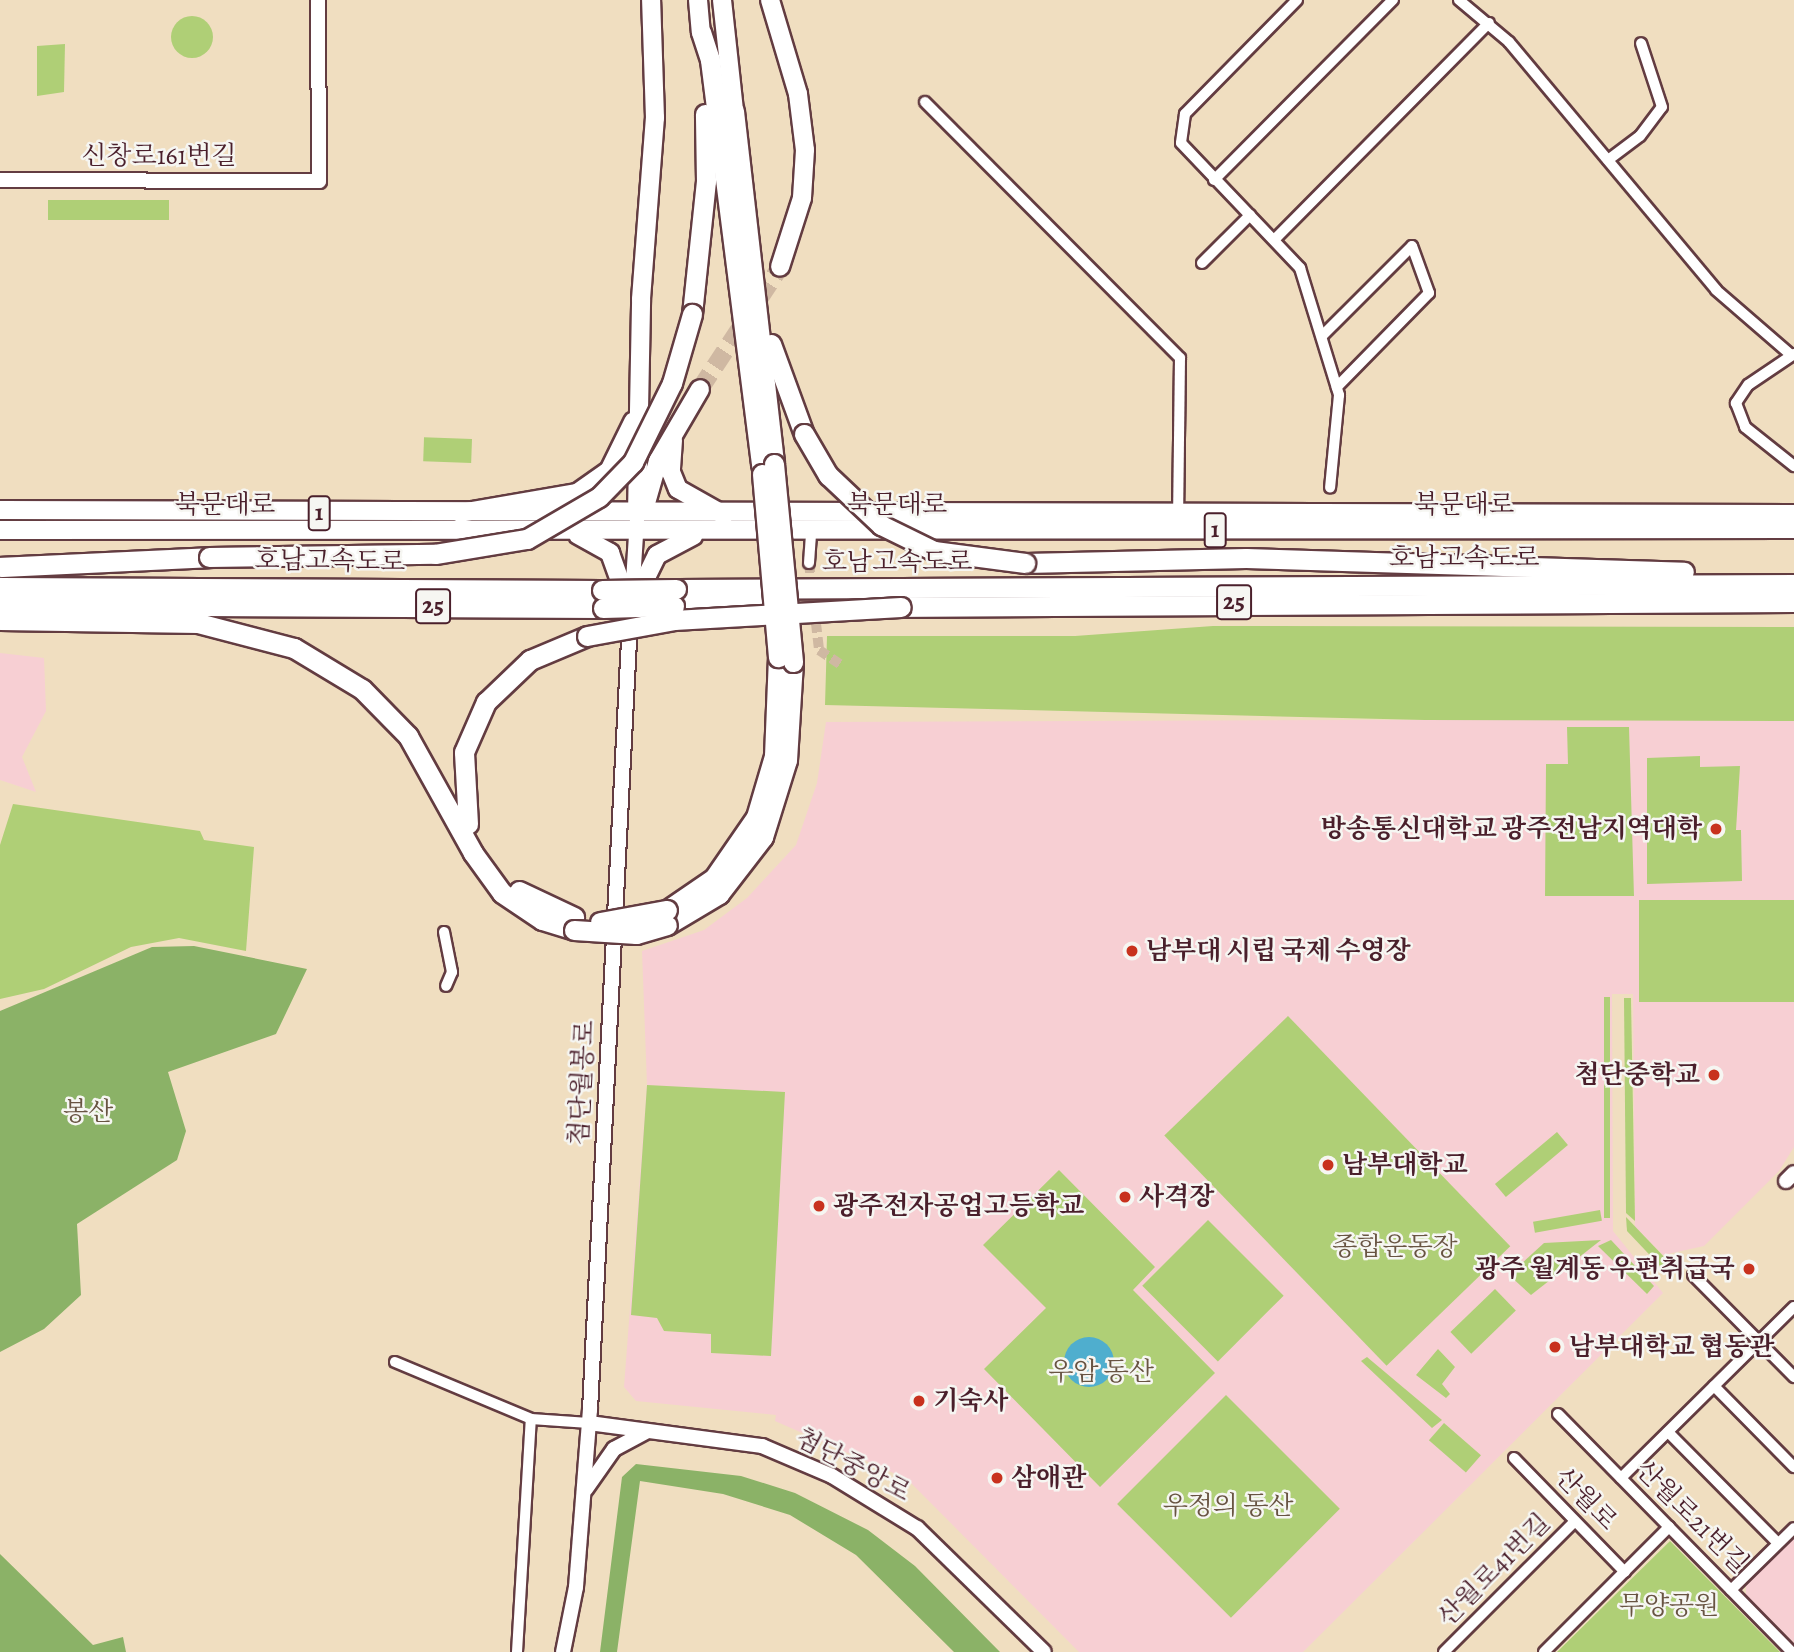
<!DOCTYPE html>
<meta charset="utf-8">
<style>
body{margin:0}
#map{position:relative;width:1794px;height:1652px;overflow:hidden;background:#f0dec0;font-family:Alegreya,"Noto Serif KR",serif}
div>[style]{position:absolute}
[style*='--x']{left:calc(var(--x)*1px);top:calc(var(--y)*1px);width:calc(var(--w)*1px);rotate:calc(var(--a)*1deg)}
.built>*{inset:0;background:#f7cfd3}
.green>*{inset:0;background:#afcf76;transform-origin:0 0}
.round{border-radius:50%}
.forest>*{inset:0;background:#8bb267}
.water>*{inset:0;background:#4faece}
.minor-tunnel>*{height:10px;margin-top:-5px;transform-origin:0;background:repeating-linear-gradient(90deg,#cfb8a2 0 10px,transparent 0 15px)}
.trunk-tunnel>*{height:18px;margin-top:-9px;transform-origin:0;background:repeating-linear-gradient(90deg,#cfb8a2 0 18px,transparent 0 27px)}
.roads{filter:drop-shadow(2px 0 #633c41) drop-shadow(-2px 0 #633c41) drop-shadow(0 2px #633c41) drop-shadow(0 -2px #633c41)}
.minor>*{height:10px;margin:-5px;padding:0 5px;transform-origin:5px;border-radius:5px;background:#fff}
.tertiary>*{height:14px;margin:-7px;padding:0 7px;transform-origin:7px;border-radius:7px;background:#fff}
.primary>*{height:18px;margin:-9px;padding:0 9px;transform-origin:9px;border-radius:9px;background:#fff}
.trunk>*{height:18px;margin:-9px;padding:0 9px;transform-origin:9px;border-radius:9px;background:#fff}
.motorway>*{height:19px;margin:-9.5px;padding:0 9.5px;transform-origin:9.5px;border-radius:9.5px;background:#fff}
.bridges{filter:drop-shadow(2px 0 #633c41) drop-shadow(-2px 0 #633c41) drop-shadow(0 2px #633c41) drop-shadow(0 -2px #633c41)}
.motorway-bridge>*{height:19px;margin:-9.5px;padding:0 9.5px;transform-origin:9.5px;border-radius:9.5px;background:#fff}
.dots>*{width:19px;height:19px;translate:-50% -50%;box-sizing:border-box;border:4px solid #f6f6f2;border-radius:50%}
span{translate:-50% -50%;white-space:nowrap;text-align:center;line-height:1.15;-webkit-text-stroke:5px #f6f6f2;paint-order:stroke}
.shield-label span{padding:2px 5px;background:#f6f6f2;border:2px solid;border-radius:5px;-webkit-text-stroke-width:0}
.shield-label{font-size:24px;color:#4a1f2b;font-weight:700}
.street-label{font-size:26px;color:#4a1f2b}
.poi-label{font-size:26px;color:#4a1f2b;font-weight:700}
.right{translate:-100% -50%;text-align:right}
.left{translate:0 -50%;text-align:left}
.park-label{font-size:26px;color:#685442}
</style>
<div id="map">
<div class="built">
<i style="clip-path:polygon(0 653px,44px 658px,46px 711px,22px 757px,36px 792px,0 780px)"></i>
<i style="clip-path:polygon(1638px 719px,1794px 721px,1794px 1147px,1779px 1171px,1704px 1246px,1663px 1255px,1635px 1227px,1633px 994px,1612px 994px,1613px 1231px,1663px 1293px,1303px 1652px,1079px 1652px,907px 1479px,775px 1421px,776px 1415px,636px 1401px,624px 1387px,647px 1085px,642px 951px,704px 930px,747px 898px,796px 845px,817px 783px,826px 722px)"></i>
<i style="clip-path:polygon(1794px 1536px,1794px 1643px,1746px 1595px,1746px 1583px)"></i>
</div>
<div class="green">
<i class="round" style="left:171px;top:16px;width:42px;height:42px"></i>
<i style="clip-path:polygon(65px 44px,64px 92px,37px 96px,37px 46px)"></i>
<i style="left:48px;top:200px;width:121px;height:20px"></i>
<i style="left:472px;top:439px;width:24px;height:48px;rotate:92deg"></i>
<i style="clip-path:polygon(1213px 626px,1794px 627px,1794px 721px,1425px 720px,825px 705px,827px 636px,1075px 636px)"></i>
<i style="clip-path:polygon(1567px 727px,1629px 727px,1634px 896px,1545px 896px,1546px 764px,1568px 764px)"></i>
<i style="clip-path:polygon(1700px 756px,1700px 767px,1740px 766px,1736px 830px,1741px 830px,1742px 881px,1647px 884px,1647px 758px)"></i>
<i style="clip-path:polygon(13px 804px,200px 831px,204px 840px,254px 847px,246px 951px,179px 938px,131px 947px,44px 989px,0 999px,0 845px)"></i>
<i style="left:1639px;top:900px;width:155px;height:102px"></i>
<i style="left:1610px;top:997px;width:221px;height:6px;rotate:90deg"></i>
<i style="clip-path:polygon(1624px 998px,1631px 998px,1635px 1221px,1626px 1213px)"></i>
<i style="left:1288px;top:1016px;width:320px;height:172px;rotate:46deg"></i>
<i style="clip-path:polygon(647px 1085px,785px 1092px,771px 1356px,711px 1353px,711px 1334px,664px 1331px,657px 1318px,631px 1315px)"></i>
<i style="left:1557px;top:1132px;width:17px;height:81px;rotate:50deg"></i>
<i style="clip-path:polygon(1059px 1170px,1155px 1267px,1133px 1290px,1215px 1373px,1100px 1487px,984px 1369px,1046px 1308px,983px 1245px)"></i>
<i style="left:1600px;top:1210px;width:11px;height:68px;rotate:80deg"></i>
<i style="clip-path:polygon(1626px 1217px,1669px 1262px,1663px 1269px,1627px 1231px)"></i>
<i style="left:1208px;top:1220px;width:107px;height:93px;rotate:45deg"></i>
<i style="clip-path:polygon(1601px 1240px,1531px 1295px,1509px 1275px,1544px 1243px)"></i>
<i style="clip-path:polygon(1611px 1240px,1654px 1286px,1647px 1294px,1598px 1246px)"></i>
<i style="left:1495px;top:1289px;width:30px;height:62px;rotate:46deg"></i>
<i style="clip-path:polygon(1438px 1349px,1455px 1367px,1442px 1384px,1450px 1394px,1446px 1398px,1416px 1375px)"></i>
<i style="clip-path:polygon(1367px 1357px,1442px 1420px,1432px 1428px,1361px 1361px)"></i>
<i style="left:1226px;top:1395px;width:161px;height:154px;rotate:45deg"></i>
<i style="left:1444px;top:1423px;width:49px;height:23px;rotate:41deg"></i>
<i style="clip-path:polygon(1670px 1541px,1780px 1652px,1557px 1652px)"></i>
</div>
<div class="forest">
<i style="clip-path:polygon(194px 946px,307px 969px,276px 1034px,168px 1072px,186px 1131px,177px 1160px,77px 1224px,81px 1295px,44px 1329px,0 1352px,0 1011px,152px 947px)"></i>
<i style="clip-path:polygon(636px 1464px,741px 1476px,795px 1493px,868px 1530px,915px 1566px,1000px 1652px,954px 1652px,856px 1555px,790px 1515px,723px 1494px,640px 1481px,617px 1652px,600px 1652px,622px 1477px)"></i>
<i style="clip-path:polygon(0 1554px,93px 1645px,123px 1637px,126px 1652px,0 1652px)"></i>
</div>
<div class="water">
<i class="round" style="left:1064px;top:1337px;width:50px;height:50px"></i>
</div>
<div class="minor-tunnel">
<i style="--x:809;--y:563;--w:88;--a:83.4"></i>
<i style="--x:819;--y:650;--w:27;--a:34"></i>
</div>
<div class="trunk-tunnel">
<i style="--x:700;--y:389;--w:146;--a:-56.7"></i>
</div>
<div class="roads">
<div class="minor">
<i style="--x:1297;--y:0;--w:160;--a:134.5"></i>
<i style="--x:1185;--y:114;--w:29;--a:98"></i>
<i style="--x:1181;--y:143;--w:173;--a:46.4"></i>
<i style="--x:1300;--y:268;--w:133;--a:72.9"></i>
<i style="--x:1339;--y:395;--w:93;--a:95.5"></i>
<i style="--x:1459;--y:0;--w:65;--a:40"></i>
<i style="--x:1509;--y:42;--w:323;--a:50.1"></i>
<i style="--x:1716;--y:290;--w:99;--a:40.9"></i>
<i style="--x:925;--y:102;--w:361;--a:45.1"></i>
<i style="--x:1180;--y:358;--w:153;--a:90.7"></i>
<i style="--x:1608;--y:160;--w:40;--a:-37"></i>
<i style="--x:1640;--y:136;--w:36;--a:-53"></i>
<i style="--x:1662;--y:107;--w:67;--a:-108.2"></i>
<i style="--x:1214;--y:180;--w:254;--a:-45.2"></i>
<i style="--x:1275;--y:239;--w:304;--a:-45.3"></i>
<i style="--x:1202;--y:263;--w:68;--a:-45"></i>
<i style="--x:1322;--y:336;--w:127;--a:-45"></i>
<i style="--x:1412;--y:246;--w:50;--a:70.1"></i>
<i style="--x:1429;--y:293;--w:132;--a:134.4"></i>
<i style="--x:1794;--y:354;--w:55;--a:146"></i>
<i style="--x:1748;--y:385;--w:22;--a:124"></i>
<i style="--x:1736;--y:403;--w:26;--a:69"></i>
<i style="--x:1745;--y:427;--w:63;--a:38.5"></i>
<i style="--x:809;--y:563;--w:32;--a:-86"></i>
<i style="--x:444;--y:932;--w:41;--a:78.7"></i>
<i style="--x:452;--y:972;--w:15;--a:113"></i>
<i style="--x:1693;--y:1275;--w:144;--a:45.3"></i>
<i style="--x:395;--y:1362;--w:147;--a:22.7"></i>
<i style="--x:531;--y:1419;--w:58;--a:3.9"></i>
<i style="--x:1714;--y:1386;--w:114;--a:45.4"></i>
<i style="--x:1558;--y:1414;--w:334;--a:45.5"></i>
<i style="--x:1668;--y:1432;--w:156;--a:45.3"></i>
<i style="--x:1514;--y:1458;--w:159;--a:45.8"></i>
<i style="--x:1621;--y:1478;--w:243;--a:-44.7"></i>
<i style="--x:1731;--y:1590;--w:88;--a:-44.5"></i>
<i style="--x:517;--y:1652;--w:233;--a:-86.6"></i>
<i style="--x:1444;--y:1652;--w:185;--a:-45"></i>
<i style="--x:1544;--y:1652;--w:177;--a:-45"></i>
</div>
<div class="tertiary">
<i style="--x:0;--y:180;--w:319;--a:0.2"></i>
<i style="--x:319;--y:181;--w:181;--a:-90.3"></i>
<i style="--x:632;--y:597;--w:78;--a:-86.3"></i>
<i style="--x:1786;--y:1181;--w:11;--a:-45"></i>
<i style="--x:589;--y:1423;--w:175;--a:7.6"></i>
<i style="--x:762;--y:1446;--w:76;--a:23.2"></i>
<i style="--x:832;--y:1476;--w:100;--a:31.5"></i>
<i style="--x:917;--y:1528;--w:177;--a:44.3"></i>
<i style="--x:586;--y:1489;--w:49;--a:-55"></i>
<i style="--x:614;--y:1449;--w:38;--a:-28"></i>
<i style="--x:563;--y:1652;--w:66;--a:-78.7"></i>
<i style="--x:576;--y:1587;--w:178;--a:-85.5"></i>
<i style="--x:590;--y:1410;--w:791;--a:-87.1"></i>
</div>
<div class="primary">
<i style="--x:0;--y:510;--w:1794;--a:0.13"></i>
<i style="--x:0;--y:530;--w:1794;--a:-0.03"></i>
<i style="--x:578;--y:535;--w:37;--a:29"></i>
<i style="--x:610;--y:553;--w:53;--a:70.2"></i>
<i style="--x:634;--y:602;--w:52;--a:-63.9"></i>
<i style="--x:657;--y:555;--w:41;--a:-27.8"></i>
</div>
<div class="trunk">
<i style="--x:698;--y:0;--w:32;--a:85"></i>
<i style="--x:722;--y:0;--w:112;--a:83.8"></i>
<i style="--x:770;--y:0;--w:98;--a:73.4"></i>
<i style="--x:798;--y:94;--w:56;--a:82.9"></i>
<i style="--x:805;--y:150;--w:48;--a:93.6"></i>
<i style="--x:802;--y:198;--w:72;--a:107.7"></i>
<i style="--x:673;--y:440;--w:32;--a:94"></i>
<i style="--x:671;--y:472;--w:18;--a:68"></i>
<i style="--x:678;--y:489;--w:53;--a:29.5"></i>
<i style="--x:646;--y:503;--w:44;--a:-74.1"></i>
<i style="--x:658;--y:461;--w:83;--a:-59.7"></i>
<i style="--x:460;--y:513;--w:119;--a:-9.7"></i>
<i style="--x:577;--y:493;--w:39;--a:-35"></i>
<i style="--x:609;--y:471;--w:55;--a:-63.9"></i>
<i style="--x:637;--y:514;--w:215;--a:-88.9"></i>
<i style="--x:641;--y:299;--w:182;--a:-85.6"></i>
<i style="--x:655;--y:118;--w:118;--a:-91.9"></i>
</div>
<div class="motorway">
<i style="--x:701;--y:32;--w:29;--a:72"></i>
<i style="--x:710;--y:60;--w:409;--a:82.8"></i>
<i style="--x:734;--y:111;--w:355;--a:83.5"></i>
<i style="--x:692;--y:314;--w:134;--a:-84"></i>
<i style="--x:706;--y:181;--w:67;--a:-90.9"></i>
<i style="--x:771;--y:344;--w:96;--a:69.9"></i>
<i style="--x:1025;--y:563;--w:221;--a:-1.3"></i>
<i style="--x:1246;--y:558;--w:438;--a:1.8"></i>
<i style="--x:0;--y:567;--w:209;--a:-2.7"></i>
<i style="--x:0;--y:587;--w:602;--a:0.29"></i>
<i style="--x:676;--y:589;--w:1118;--a:-0.26"></i>
<i style="--x:0;--y:605;--w:603;--a:0.29"></i>
<i style="--x:674;--y:606;--w:93;--a:0.6"></i>
<i style="--x:885;--y:607;--w:909;--a:-0.32"></i>
<i style="--x:0;--y:620;--w:198;--a:0.9"></i>
<i style="--x:198;--y:623;--w:99;--a:14.6"></i>
<i style="--x:294;--y:648;--w:79;--a:31.1"></i>
<i style="--x:362;--y:689;--w:66;--a:45.6"></i>
<i style="--x:408;--y:736;--w:134;--a:60.9"></i>
<i style="--x:473;--y:853;--w:49;--a:54.1"></i>
<i style="--x:502;--y:893;--w:48;--a:34"></i>
<i style="--x:542;--y:920;--w:34;--a:17"></i>
<i style="--x:468;--y:824;--w:72;--a:-93.2"></i>
<i style="--x:464;--y:752;--w:55;--a:-66.3"></i>
<i style="--x:486;--y:702;--w:61;--a:-43.7"></i>
<i style="--x:530;--y:660;--w:62;--a:-22.8"></i>
<i style="--x:519;--y:891;--w:61;--a:25.3"></i>
<i style="--x:667;--y:910;--w:57;--a:-34.2"></i>
<i style="--x:714;--y:878;--w:74;--a:-55.5"></i>
<i style="--x:756;--y:817;--w:64;--a:-73.6"></i>
<i style="--x:774;--y:756;--w:99;--a:-87.7"></i>
<i style="--x:667;--y:925;--w:61;--a:-30.8"></i>
<i style="--x:719;--y:894;--w:72;--a:-52.3"></i>
<i style="--x:763;--y:837;--w:81;--a:-72.7"></i>
<i style="--x:787;--y:760;--w:98;--a:-86.5"></i>
</div>
</div>
<div class="bridges">
<div class="motorway-bridge">
<i style="--x:804;--y:434;--w:48;--a:59.7"></i>
<i style="--x:828;--y:475;--w:73;--a:43.3"></i>
<i style="--x:881;--y:525;--w:59;--a:26.1"></i>
<i style="--x:934;--y:551;--w:92;--a:7.5"></i>
<i style="--x:774;--y:464;--w:199;--a:84.5"></i>
<i style="--x:762;--y:474;--w:184;--a:85"></i>
<i style="--x:209;--y:557;--w:226;--a:-0.8"></i>
<i style="--x:435;--y:554;--w:93;--a:-9.3"></i>
<i style="--x:527;--y:539;--w:83;--a:-30.3"></i>
<i style="--x:599;--y:497;--w:49;--a:-45.8"></i>
<i style="--x:633;--y:462;--w:88;--a:-63.7"></i>
<i style="--x:672;--y:383;--w:72;--a:-73.8"></i>
<i style="--x:602;--y:590;--w:74;--a:-0.8"></i>
<i style="--x:603;--y:608;--w:71;--a:-1.6"></i>
<i style="--x:587;--y:636;--w:88;--a:-10.4"></i>
<i style="--x:674;--y:620;--w:227;--a:-3.3"></i>
<i style="--x:600;--y:922;--w:68;--a:-10.2"></i>
<i style="--x:574;--y:930;--w:62;--a:3.7"></i>
<i style="--x:636;--y:934;--w:32;--a:-16"></i>
</div>
</div>
<div class="dots">
<i style="left:1716px;top:829px;background:#c8321e"></i>
<i style="left:1132px;top:951px;background:#c8321e"></i>
<i style="left:1714px;top:1075px;background:#c8321e"></i>
<i style="left:1328px;top:1165px;background:#c8321e"></i>
<i style="left:1125px;top:1197px;background:#c8321e"></i>
<i style="left:819px;top:1206px;background:#c8321e"></i>
<i style="left:1749px;top:1269px;background:#c8321e"></i>
<i style="left:1555px;top:1347px;background:#c8321e"></i>
<i style="left:919px;top:1401px;background:#c8321e"></i>
<i style="left:997px;top:1478px;background:#c8321e"></i>
</div>
<div class="shield-label">
<span style="left:319px;top:513px">1</span>
<span style="left:1215px;top:530px">1</span>
<span style="left:1234px;top:602px">25</span>
<span style="left:433px;top:606px">25</span>
</div>
<div class="street-label">
<span style="left:159px;top:156px">신창로161번길</span>
<span style="left:225px;top:505px">북문대로</span>
<span style="left:897px;top:505px">북문대로</span>
<span style="left:1464px;top:505px">북문대로</span>
<span style="left:1464px;top:558px">호남고속도로</span>
<span style="left:330px;top:561px;rotate:1deg">호남고속도로</span>
<span style="left:897px;top:562px">호남고속도로</span>
<span style="left:582px;top:1083px;rotate:-87deg">첨단월봉로</span>
<span style="left:853px;top:1465px;rotate:28deg">첨단중앙로</span>
<span style="left:1586px;top:1499px;rotate:46deg">산월로</span>
<span style="left:1692px;top:1517px;rotate:45deg">산월로21번길</span>
<span style="left:1494px;top:1570px;rotate:-45deg">산월로41번길</span>
</div>
<div class="poi-label">
<span class="right" style="left:1702px;top:829px">방송통신대학교 광주전남지역대학</span>
<span class="left" style="left:1146px;top:951px">남부대 시립 국제 수영장</span>
<span class="right" style="left:1700px;top:1075px">첨단중학교</span>
<span class="left" style="left:1342px;top:1165px">남부대학교</span>
<span class="left" style="left:1139px;top:1197px">사격장</span>
<span class="left" style="left:833px;top:1206px">광주전자공업고등학교</span>
<span class="right" style="left:1735px;top:1269px">광주 월계동 우편취급국</span>
<span class="left" style="left:1569px;top:1347px">남부대학교 협동관</span>
<span class="left" style="left:933px;top:1401px">기숙사</span>
<span class="left" style="left:1011px;top:1478px">삼애관</span>
</div>
<div class="park-label">
<span style="left:88px;top:1112px">봉산</span>
<span style="left:1395px;top:1247px">종합운동장</span>
<span style="left:1101px;top:1372px">우암 동산</span>
<span style="left:1228px;top:1506px">우정의 동산</span>
<span style="left:1669px;top:1606px">무양공원</span>
</div>
</div>
